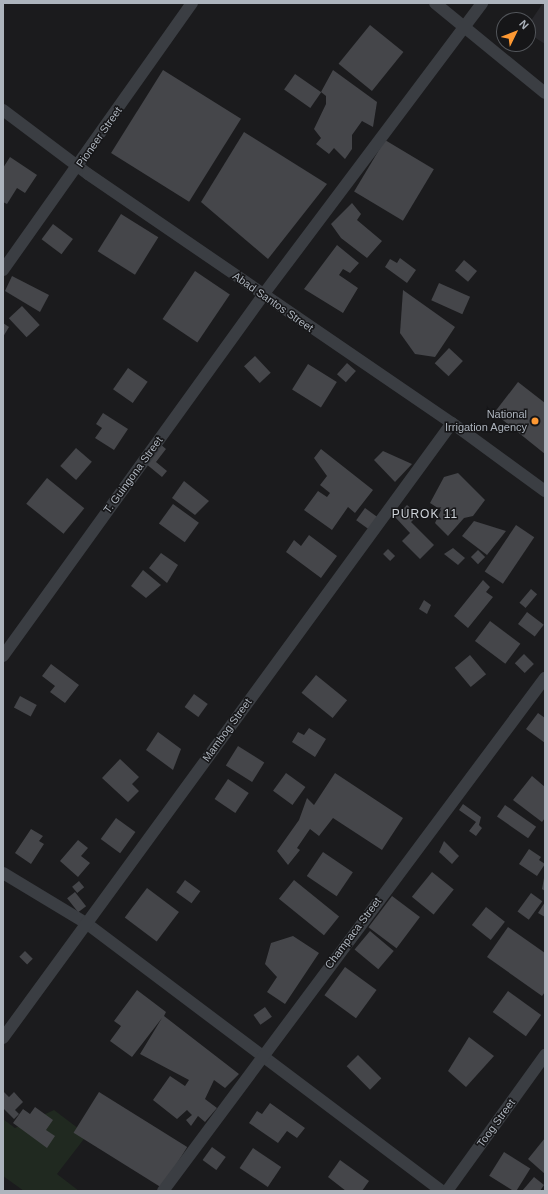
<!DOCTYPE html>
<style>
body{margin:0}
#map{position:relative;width:548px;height:1194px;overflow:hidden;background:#1b1b1d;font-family:Arial,sans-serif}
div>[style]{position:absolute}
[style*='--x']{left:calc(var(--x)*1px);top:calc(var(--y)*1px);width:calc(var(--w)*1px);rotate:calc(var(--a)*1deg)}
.built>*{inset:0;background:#27272b}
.green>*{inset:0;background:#202920}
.building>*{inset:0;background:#45464a;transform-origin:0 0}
.minor>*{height:12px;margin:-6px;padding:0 6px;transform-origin:6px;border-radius:6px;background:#3b3e43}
.dots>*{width:11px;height:11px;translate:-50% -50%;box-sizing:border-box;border:2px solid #161618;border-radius:50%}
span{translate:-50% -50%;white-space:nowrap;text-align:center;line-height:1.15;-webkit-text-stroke:3px #161618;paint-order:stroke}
.street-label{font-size:11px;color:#adb4bd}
.poi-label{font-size:11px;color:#adb4bd}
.right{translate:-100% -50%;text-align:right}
.neighbourhood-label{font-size:12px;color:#ced3d9;letter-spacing:1px}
.frame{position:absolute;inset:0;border:4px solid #adb4bd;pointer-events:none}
.north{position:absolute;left:496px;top:12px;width:40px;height:40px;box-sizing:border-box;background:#161618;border:1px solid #52555a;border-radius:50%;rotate:47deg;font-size:11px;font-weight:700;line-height:16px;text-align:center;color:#adb4bd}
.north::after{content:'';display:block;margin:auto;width:14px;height:18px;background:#fe9933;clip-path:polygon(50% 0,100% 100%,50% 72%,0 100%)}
</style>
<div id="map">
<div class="built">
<i style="clip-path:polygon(543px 3px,545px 3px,545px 44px,528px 33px,528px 25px)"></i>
</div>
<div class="green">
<i style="clip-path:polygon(54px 1110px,87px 1135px,57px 1174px,79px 1191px,24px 1191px,3px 1176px,3px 1119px,15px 1128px)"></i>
</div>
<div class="building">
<i style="left:370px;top:25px;width:43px;height:50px;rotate:39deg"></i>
<i style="left:163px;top:70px;width:92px;height:98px;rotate:32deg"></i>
<i style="clip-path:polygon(333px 70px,377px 102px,373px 127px,362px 121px,352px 135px,352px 149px,345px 159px,334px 148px,329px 154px,316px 144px,321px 138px,314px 129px,326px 104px,326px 96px,321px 92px)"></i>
<i style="left:295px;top:74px;width:32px;height:19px;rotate:35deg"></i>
<i style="clip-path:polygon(244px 132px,327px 184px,268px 259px,201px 202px)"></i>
<i style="left:385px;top:140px;width:57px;height:60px;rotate:31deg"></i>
<i style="clip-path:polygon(10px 157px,37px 175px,25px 193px,17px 188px,7px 204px,3px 202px,3px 168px)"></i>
<i style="clip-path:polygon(352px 203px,361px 214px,357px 220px,382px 241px,367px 258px,341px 238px,331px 224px)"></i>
<i style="left:121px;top:214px;width:44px;height:44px;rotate:32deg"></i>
<i style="left:53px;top:224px;width:25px;height:19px;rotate:37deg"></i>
<i style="clip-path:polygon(337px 245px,359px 263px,350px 273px,343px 269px,339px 275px,358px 288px,343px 313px,304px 289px)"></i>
<i style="clip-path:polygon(400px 258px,416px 270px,407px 283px,385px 267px,390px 259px,397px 263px)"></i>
<i style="left:464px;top:260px;width:17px;height:14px;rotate:40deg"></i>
<i style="left:195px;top:271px;width:42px;height:58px;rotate:34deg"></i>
<i style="clip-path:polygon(12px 276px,49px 295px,40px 312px,5px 291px)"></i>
<i style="left:439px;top:283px;width:34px;height:19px;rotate:24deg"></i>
<i style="clip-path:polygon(403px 290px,455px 327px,435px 357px,415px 354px,400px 333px)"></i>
<i style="left:22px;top:306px;width:26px;height:18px;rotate:47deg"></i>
<i style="clip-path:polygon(3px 323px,9px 327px,3px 337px)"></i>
<i style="left:449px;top:348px;width:19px;height:21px;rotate:43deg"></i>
<i style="left:255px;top:356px;width:23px;height:15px;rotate:47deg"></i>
<i style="left:347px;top:363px;width:12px;height:15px;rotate:42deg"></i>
<i style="left:308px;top:364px;width:34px;height:30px;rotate:32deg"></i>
<i style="left:128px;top:368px;width:24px;height:26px;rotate:35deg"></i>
<i style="clip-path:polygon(518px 382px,545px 403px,545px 454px,494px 413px)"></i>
<i style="clip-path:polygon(103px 413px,128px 429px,114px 450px,95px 438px,102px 428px,96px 424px)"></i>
<i style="clip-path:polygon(160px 444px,166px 449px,156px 462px,167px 471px,162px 477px,145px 463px)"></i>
<i style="left:76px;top:448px;width:21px;height:24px;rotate:41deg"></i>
<i style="clip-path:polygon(321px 449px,373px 490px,355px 513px,348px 507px,332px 530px,304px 510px,318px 491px,327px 497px,330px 493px,320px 485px,327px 476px,314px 458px)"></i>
<i style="clip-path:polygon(383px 451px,412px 464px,395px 482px,374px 460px)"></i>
<i style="clip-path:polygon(458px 473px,485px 500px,473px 516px,464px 518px,448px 536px,435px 523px,441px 510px,430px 503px,444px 477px)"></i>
<i style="left:47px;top:478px;width:48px;height:33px;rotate:39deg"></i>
<i style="clip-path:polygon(184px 481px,209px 501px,195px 515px,172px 498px)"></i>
<i style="left:173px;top:504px;width:32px;height:24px;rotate:36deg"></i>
<i style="clip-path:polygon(407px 505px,418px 515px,411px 522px,434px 545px,420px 559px,402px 541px,410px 533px,395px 517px)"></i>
<i style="left:365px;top:508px;width:19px;height:15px;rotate:36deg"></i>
<i style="clip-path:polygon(474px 521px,506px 531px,487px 555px,462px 536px)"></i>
<i style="left:516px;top:525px;width:22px;height:56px;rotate:34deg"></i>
<i style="clip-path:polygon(309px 535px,337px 556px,321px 578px,286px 552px,294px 540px,301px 546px)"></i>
<i style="clip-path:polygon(453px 548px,465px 558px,458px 565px,444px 554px)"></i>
<i style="left:388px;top:549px;width:10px;height:7px;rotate:45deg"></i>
<i style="left:478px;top:550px;width:10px;height:10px;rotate:45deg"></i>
<i style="clip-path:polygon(161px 553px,178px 565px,167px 583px,149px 568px)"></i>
<i style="clip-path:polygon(143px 570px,161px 585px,146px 598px,131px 586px)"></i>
<i style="clip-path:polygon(483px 580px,490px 587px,486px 592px,493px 597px,468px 628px,454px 616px)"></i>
<i style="left:531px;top:589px;width:8px;height:18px;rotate:40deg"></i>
<i style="clip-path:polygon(424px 600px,431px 605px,427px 614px,419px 609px)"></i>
<i style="left:527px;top:612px;width:21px;height:15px;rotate:37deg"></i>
<i style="left:490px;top:621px;width:38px;height:25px;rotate:37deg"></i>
<i style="left:524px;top:654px;width:14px;height:13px;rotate:45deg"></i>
<i style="left:470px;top:655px;width:25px;height:20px;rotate:50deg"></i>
<i style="clip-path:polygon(51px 664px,79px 685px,65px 703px,50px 692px,55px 686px,42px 676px)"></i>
<i style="left:316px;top:675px;width:40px;height:23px;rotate:39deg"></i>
<i style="left:194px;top:694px;width:17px;height:16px;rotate:36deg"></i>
<i style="left:20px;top:696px;width:19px;height:13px;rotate:28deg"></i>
<i style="clip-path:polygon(538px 713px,545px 718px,545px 743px,526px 729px)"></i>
<i style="clip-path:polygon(309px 728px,326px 739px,315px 757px,292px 742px,298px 732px,304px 735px)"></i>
<i style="clip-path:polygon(158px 732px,181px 749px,173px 770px,146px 750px)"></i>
<i style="left:238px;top:746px;width:31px;height:23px;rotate:32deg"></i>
<i style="clip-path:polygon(120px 759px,139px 777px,132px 784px,139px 791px,128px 802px,102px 778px)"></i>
<i style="left:286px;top:773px;width:24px;height:22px;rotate:36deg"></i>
<i style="clip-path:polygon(335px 773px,403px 818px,382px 850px,333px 818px,319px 836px,310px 829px,297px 848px,300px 850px,288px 865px,277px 851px,299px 820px,307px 798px,314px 805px)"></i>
<i style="clip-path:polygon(532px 776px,545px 787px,545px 818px,542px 822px,513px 800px)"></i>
<i style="left:228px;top:779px;width:25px;height:24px;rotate:34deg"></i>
<i style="clip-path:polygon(463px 804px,481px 817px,479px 825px,482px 828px,476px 836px,469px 831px,476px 822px,459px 810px)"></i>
<i style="left:505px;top:805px;width:38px;height:14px;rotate:35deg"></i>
<i style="left:116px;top:818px;width:24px;height:26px;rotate:36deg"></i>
<i style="clip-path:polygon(31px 829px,43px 836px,39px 841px,44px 844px,31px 864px,15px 853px)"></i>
<i style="clip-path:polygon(78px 840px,88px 848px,81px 856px,90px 863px,78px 877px,60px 861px)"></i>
<i style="clip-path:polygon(444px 841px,459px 856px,452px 864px,439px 852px)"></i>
<i style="clip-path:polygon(529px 849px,541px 857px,539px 860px,545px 864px,537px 876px,519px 864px)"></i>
<i style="left:323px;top:852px;width:36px;height:29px;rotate:34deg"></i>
<i style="left:432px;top:872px;width:28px;height:32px;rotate:39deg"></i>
<i style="clip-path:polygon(544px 878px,545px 878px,545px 891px,542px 889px)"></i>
<i style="left:185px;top:880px;width:19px;height:15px;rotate:36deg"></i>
<i style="left:294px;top:880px;width:58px;height:24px;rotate:39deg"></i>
<i style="left:79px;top:881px;width:8px;height:9px;rotate:50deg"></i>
<i style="left:147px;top:888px;width:40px;height:37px;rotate:37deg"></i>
<i style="left:75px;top:892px;width:18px;height:10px;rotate:52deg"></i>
<i style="left:531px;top:893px;width:14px;height:23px;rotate:36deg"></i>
<i style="left:392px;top:896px;width:35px;height:39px;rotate:37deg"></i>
<i style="clip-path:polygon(545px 902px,545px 917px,538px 913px)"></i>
<i style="left:486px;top:907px;width:24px;height:23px;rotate:38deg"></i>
<i style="clip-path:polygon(508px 927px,545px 953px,545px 992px,542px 996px,487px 957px)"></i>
<i style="left:370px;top:931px;width:31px;height:24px;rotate:40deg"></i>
<i style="clip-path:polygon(293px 936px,319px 953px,285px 1004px,267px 992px,277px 977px,265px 964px,271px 943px)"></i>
<i style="left:25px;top:951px;width:11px;height:8px;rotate:45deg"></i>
<i style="left:345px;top:967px;width:39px;height:35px;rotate:36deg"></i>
<i style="clip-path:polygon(137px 990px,166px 1012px,164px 1016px,239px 1074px,225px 1088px,214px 1080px,205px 1099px,217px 1108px,205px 1122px,198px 1116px,191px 1126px,186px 1120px,192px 1115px,187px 1110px,177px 1119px,153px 1100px,170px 1076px,185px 1086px,189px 1080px,140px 1054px,162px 1018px,132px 1057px,110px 1041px,121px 1026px,114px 1021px)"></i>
<i style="left:508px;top:991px;width:41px;height:26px;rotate:36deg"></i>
<i style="left:265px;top:1007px;width:12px;height:14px;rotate:55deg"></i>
<i style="clip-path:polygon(469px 1037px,494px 1056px,466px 1087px,448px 1071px)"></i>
<i style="left:358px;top:1055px;width:33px;height:16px;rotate:45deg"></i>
<i style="clip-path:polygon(3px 1091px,9px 1097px,14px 1092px,23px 1102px,15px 1110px,19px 1114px,14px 1119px,3px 1108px)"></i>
<i style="left:99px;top:1092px;width:104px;height:48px;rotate:32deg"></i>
<i style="clip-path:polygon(270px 1103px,305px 1128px,297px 1138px,287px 1131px,278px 1143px,249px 1123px,257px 1111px,262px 1114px)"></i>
<i style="clip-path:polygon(35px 1107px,53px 1120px,46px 1130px,55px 1136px,47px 1148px,13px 1123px,23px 1109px,30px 1114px)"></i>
<i style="clip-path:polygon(545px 1138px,545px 1174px,528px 1159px)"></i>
<i style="left:212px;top:1147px;width:17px;height:16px;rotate:36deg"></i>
<i style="left:253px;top:1148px;width:34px;height:24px;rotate:34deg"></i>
<i style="left:504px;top:1152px;width:31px;height:28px;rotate:32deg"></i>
<i style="clip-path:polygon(340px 1160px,369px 1181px,362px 1191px,346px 1191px,328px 1177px)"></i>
<i style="clip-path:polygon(534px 1177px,544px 1185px,540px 1191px,522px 1191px)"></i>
</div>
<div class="minor">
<i style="--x:435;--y:3;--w:142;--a:39.3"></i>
<i style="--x:3;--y:110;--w:106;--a:37"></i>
<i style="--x:88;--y:174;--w:441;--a:34.4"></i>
<i style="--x:452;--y:423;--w:115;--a:36.2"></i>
<i style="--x:3;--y:270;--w:327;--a:-54.7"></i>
<i style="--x:3;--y:656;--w:445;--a:-54.2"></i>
<i style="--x:263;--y:295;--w:365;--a:-53.1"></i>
<i style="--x:3;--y:873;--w:97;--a:31.1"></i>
<i style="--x:86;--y:923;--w:446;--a:37"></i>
<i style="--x:3;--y:1038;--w:761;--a:-53.87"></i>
<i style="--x:163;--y:1191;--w:640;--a:-53.33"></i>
<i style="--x:447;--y:1191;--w:168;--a:-54.2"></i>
</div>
<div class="dots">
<i style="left:535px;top:421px;background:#fe9933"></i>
</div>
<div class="street-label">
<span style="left:99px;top:137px;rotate:-55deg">Pioneer Street</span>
<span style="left:273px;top:302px;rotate:35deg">Abad Santos Street</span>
<span style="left:133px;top:475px;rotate:-54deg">T. Guingona Street</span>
<span style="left:227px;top:730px;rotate:-54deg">Mambog Street</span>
<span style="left:353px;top:933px;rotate:-53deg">Champaca Street</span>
<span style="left:496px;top:1123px;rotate:-54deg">Toog Street</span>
</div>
<div class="poi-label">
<span class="right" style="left:527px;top:421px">National<br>Irrigation Agency</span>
</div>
<div class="neighbourhood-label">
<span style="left:425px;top:515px">PUROK 11</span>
</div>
<div class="frame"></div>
<div class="north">N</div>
</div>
